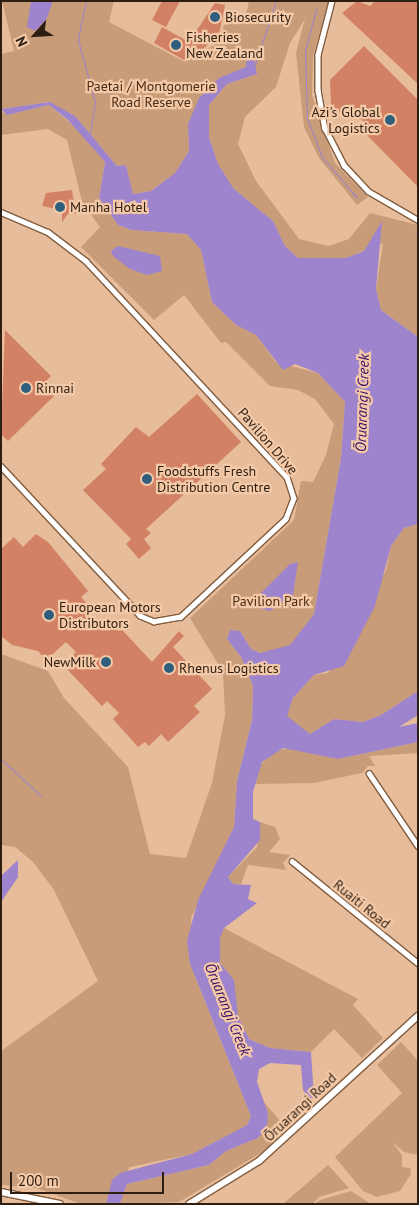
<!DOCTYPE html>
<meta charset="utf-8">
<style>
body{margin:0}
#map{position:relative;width:419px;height:1205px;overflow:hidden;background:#e6bc9b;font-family:"PT Sans",sans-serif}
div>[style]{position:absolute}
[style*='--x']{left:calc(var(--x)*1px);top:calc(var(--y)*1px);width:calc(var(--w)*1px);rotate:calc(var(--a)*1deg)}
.green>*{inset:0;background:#c89c79}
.water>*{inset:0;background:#9e83cd}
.stream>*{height:1px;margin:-0.5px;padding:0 0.5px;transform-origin:0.5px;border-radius:0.5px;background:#9e83cd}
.building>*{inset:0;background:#d38165}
.roads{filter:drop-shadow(1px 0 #825d3e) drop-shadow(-1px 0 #825d3e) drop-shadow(0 1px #825d3e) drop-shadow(0 -1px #825d3e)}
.street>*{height:4.5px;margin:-2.25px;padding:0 2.25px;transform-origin:2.25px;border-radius:2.25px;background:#fff}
.secondary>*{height:6px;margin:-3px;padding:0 3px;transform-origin:3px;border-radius:3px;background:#fff}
.dots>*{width:14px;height:14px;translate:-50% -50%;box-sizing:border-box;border:2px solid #f3c9a7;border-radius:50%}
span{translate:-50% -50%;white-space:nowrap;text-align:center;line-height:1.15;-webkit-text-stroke:4.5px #f3c9a7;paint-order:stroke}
.poi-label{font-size:14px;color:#2e1e12}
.left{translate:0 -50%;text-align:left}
.right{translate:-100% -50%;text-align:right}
.park-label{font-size:14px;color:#4a2d15}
.street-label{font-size:14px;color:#2e1e12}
.water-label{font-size:15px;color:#3a0e67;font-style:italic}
.frame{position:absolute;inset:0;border:2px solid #2e1e12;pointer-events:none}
.north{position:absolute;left:10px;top:10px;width:50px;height:50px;-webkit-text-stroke:4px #f3c9a7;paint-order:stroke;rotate:244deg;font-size:14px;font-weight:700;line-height:20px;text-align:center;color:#2e1e12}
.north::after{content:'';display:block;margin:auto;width:18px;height:22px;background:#2e1e12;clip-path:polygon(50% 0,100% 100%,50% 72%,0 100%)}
.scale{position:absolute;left:10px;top:1172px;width:154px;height:22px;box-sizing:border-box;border:2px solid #2e1e12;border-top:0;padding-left:6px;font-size:15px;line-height:18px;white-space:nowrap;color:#2e1e12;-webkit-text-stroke:4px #f3c9a7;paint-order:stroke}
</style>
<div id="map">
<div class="green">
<i style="clip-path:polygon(2px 1px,114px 1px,109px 22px,185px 62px,221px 41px,224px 25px,245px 19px,249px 1px,329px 1px,313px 57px,312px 95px,335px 163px,368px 197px,357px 205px,319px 158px,304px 127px,296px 53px,305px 19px,290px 43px,276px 87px,245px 117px,238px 144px,256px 181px,299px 239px,329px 246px,349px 239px,370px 213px,418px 225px,418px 337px,381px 310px,376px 289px,383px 243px,346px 258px,298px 258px,285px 246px,273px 221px,234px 189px,218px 164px,209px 137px,209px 105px,227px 84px,257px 74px,247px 67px,219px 78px,188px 124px,189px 151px,175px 173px,151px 191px,133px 194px,126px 165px,117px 166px,75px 116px,49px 102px,1px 109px,1px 54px,14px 51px)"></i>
<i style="clip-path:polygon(49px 105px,89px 139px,105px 162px,99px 198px,118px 225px,132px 230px,187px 234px,201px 250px,212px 302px,236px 325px,256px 335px,276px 362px,318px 373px,345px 402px,341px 458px,314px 614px,290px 646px,260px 653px,251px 649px,240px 631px,230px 630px,227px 639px,241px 657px,253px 686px,252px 720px,237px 781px,234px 827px,191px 918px,195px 977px,251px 1116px,247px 1125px,192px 1154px,130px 1167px,106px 1204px,81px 1204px,36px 1188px,1px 1185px,1px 1051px,98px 981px,54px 890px,33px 862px,15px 847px,1px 845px,1px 654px,48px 671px,64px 698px,128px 767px,150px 854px,186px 858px,212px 783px,225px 715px,223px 672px,190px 618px,294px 520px,301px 481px,313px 482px,326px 455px,334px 424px,315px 399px,298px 390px,270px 386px,226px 342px,221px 343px,184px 295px,154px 320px,81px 247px,100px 227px,82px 202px,67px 140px,48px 129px,1px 135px,1px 111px,7px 115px)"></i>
<i style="clip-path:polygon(418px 524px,418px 691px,381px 715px,363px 722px,334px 719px,310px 734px,286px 716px,293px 698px,314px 675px,328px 673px,386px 570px,391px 546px,404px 528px)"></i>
<i style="clip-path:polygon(418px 742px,418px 753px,369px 756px,375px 766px,368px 766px,362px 773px,314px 783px,256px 784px,259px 766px,276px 750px,294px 748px,338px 759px)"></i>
<i style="clip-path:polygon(260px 822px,275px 827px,280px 839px,269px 852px,290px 855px,283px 863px,286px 870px,248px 865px,241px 884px,233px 884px,228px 877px,257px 847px)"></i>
<i style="clip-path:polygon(224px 928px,358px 999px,353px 1005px,383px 1038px,362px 1058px,334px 1029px,311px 1052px,270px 1048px,249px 1039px,238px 1017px,230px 975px,220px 963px,220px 937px)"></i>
<i style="clip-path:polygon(401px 1042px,418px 1061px,418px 1155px,404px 1152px,392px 1142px,402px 1155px,402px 1167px,410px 1168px,411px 1174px,400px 1191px,377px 1197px,363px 1191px,335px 1157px,402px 1093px,377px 1065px)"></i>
<i style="clip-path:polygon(264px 1102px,286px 1128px,269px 1148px,179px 1202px,120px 1204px,127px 1184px,209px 1165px,226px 1151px,258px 1138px,268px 1113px)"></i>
<i style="clip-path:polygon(328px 1165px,349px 1188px,319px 1197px,312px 1204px,283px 1204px)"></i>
<i style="clip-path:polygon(351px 1191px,371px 1204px,315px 1204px,320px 1200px)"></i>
</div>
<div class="water">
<i style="clip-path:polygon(31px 1px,53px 1px,46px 20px,35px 31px,27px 27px)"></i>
<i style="clip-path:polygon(253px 54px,257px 74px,227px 84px,209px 105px,209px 137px,218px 164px,234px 189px,273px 221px,285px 246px,298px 258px,346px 258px,364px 251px,382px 221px,376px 289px,381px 310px,418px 337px,418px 524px,404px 528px,391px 546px,375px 606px,344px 666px,314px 675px,293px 698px,287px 716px,310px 734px,334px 719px,363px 722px,381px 715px,418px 691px,418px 715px,399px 727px,418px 723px,418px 742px,338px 759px,283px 748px,262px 762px,253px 792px,253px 819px,260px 822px,260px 840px,228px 877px,233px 884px,251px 885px,248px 899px,257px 903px,224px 928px,220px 938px,220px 963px,234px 980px,238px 1016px,249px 1039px,270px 1048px,311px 1052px,314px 1097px,310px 1099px,303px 1090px,301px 1065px,270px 1063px,259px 1069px,257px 1082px,268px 1113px,267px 1127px,258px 1138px,226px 1151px,209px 1165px,127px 1184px,120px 1204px,106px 1204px,112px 1180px,120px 1173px,192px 1154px,247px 1125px,251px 1116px,190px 964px,187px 941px,198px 900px,234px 827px,237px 781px,252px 720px,253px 686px,241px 657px,227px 639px,230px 630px,240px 631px,251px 649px,260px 653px,290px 645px,314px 614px,341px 458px,345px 402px,318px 373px,295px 364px,283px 370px,256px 335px,236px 325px,212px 302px,201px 250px,187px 234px,132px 230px,118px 225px,99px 198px,105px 162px,68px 120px,49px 105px,7px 115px,1px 109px,50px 102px,75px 116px,117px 166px,126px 165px,133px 194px,151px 191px,175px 173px,189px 151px,188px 124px,199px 98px,219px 78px,246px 67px,247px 56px)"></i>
<i style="clip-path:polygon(118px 246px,160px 256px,162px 271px,147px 275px,130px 269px,113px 256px,111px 251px)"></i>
<i style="clip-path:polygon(298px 562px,293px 595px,270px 611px,256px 607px,258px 596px,290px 564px)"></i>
<i style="clip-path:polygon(18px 860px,18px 877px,1px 902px,1px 876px)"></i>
</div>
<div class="stream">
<i style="--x:86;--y:1;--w:40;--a:102"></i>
<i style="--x:78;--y:40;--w:64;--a:74.7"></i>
<i style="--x:95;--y:102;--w:32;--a:99"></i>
<i style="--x:316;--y:9;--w:43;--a:104.7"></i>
<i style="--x:305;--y:51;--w:67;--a:88.3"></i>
<i style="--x:307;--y:118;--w:42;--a:69"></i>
<i style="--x:322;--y:157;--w:54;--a:49.5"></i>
<i style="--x:255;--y:64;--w:66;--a:-71.6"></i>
<i style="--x:415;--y:233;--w:3;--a:0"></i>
<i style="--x:1;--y:759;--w:54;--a:42.8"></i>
</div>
<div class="building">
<i style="clip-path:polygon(162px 1px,180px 1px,166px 27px,152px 20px)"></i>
<i style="clip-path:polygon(357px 1px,370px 6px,375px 1px,418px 1px,418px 84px,342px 13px)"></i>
<i style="clip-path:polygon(215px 3px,225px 5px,219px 34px,200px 52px,197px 48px,184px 60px,154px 43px,162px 27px,189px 42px)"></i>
<i style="clip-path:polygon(364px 46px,418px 100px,418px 187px,362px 130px,367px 125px,354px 112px,342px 115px,331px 104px,330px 80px)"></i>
<i style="clip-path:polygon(72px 190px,76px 214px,68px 214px,62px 222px,62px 210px,42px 206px,46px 193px)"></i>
<i style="clip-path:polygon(5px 330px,51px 376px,45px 382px,56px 394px,8px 441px,1px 434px)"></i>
<i style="clip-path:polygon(197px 394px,241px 442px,146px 529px,151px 533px,144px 539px,151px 548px,139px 559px,126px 544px,131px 539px,83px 490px,106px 469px,101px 464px,136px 427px,149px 437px)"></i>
<i style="clip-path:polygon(36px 534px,48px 542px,88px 591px,81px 597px,90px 607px,85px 611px,99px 630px,111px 618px,152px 662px,179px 631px,184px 636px,173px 647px,212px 689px,194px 706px,200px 712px,168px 742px,161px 734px,149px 746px,145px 742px,138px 747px,113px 719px,119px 713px,107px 701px,102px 706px,63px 665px,76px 652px,66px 642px,46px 660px,38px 651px,12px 645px,1px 636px,1px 549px,14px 537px,23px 547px)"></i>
</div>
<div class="roads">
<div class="street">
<i style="--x:332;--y:1;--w:56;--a:104.5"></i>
<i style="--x:318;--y:55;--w:35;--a:90"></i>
<i style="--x:318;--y:90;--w:39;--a:80"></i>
<i style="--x:325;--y:128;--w:42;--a:62.8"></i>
<i style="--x:344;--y:165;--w:35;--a:47"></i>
<i style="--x:368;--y:191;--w:58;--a:30.1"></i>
<i style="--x:1;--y:212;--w:51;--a:23.1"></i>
<i style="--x:48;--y:232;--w:48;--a:37.3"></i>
<i style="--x:86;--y:261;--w:295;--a:47.1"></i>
<i style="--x:287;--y:477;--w:22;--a:72"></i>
<i style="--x:294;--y:498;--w:22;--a:111"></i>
<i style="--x:286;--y:519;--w:144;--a:137"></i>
<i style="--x:181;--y:617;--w:27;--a:170"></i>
<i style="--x:154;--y:622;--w:15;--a:-157"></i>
<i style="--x:140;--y:616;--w:204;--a:-133"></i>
<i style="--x:369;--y:773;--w:88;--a:56.1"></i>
<i style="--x:292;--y:861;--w:162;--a:39"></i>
</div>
<div class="secondary">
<i style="--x:1;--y:1192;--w:60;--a:11.5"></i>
<i style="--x:189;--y:1204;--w:82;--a:-31.6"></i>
<i style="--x:259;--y:1161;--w:215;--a:-42.4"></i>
</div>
</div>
<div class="dots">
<i style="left:215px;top:17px;background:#305f7e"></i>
<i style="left:176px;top:45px;background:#305f7e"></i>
<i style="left:390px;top:120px;background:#305f7e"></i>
<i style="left:60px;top:207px;background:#305f7e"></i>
<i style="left:26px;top:388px;background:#305f7e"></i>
<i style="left:147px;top:479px;background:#305f7e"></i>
<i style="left:49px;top:615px;background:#305f7e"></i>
<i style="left:106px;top:662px;background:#305f7e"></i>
<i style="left:169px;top:668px;background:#305f7e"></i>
</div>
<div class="poi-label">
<span class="left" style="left:225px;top:17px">Biosecurity</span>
<span class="left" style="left:186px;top:45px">Fisheries<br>New Zealand</span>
<span class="right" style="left:380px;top:120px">Azi's Global<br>Logistics</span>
<span class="left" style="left:70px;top:207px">Manha Hotel</span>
<span class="left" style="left:36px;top:388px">Rinnai</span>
<span class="left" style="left:157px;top:479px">Foodstuffs Fresh<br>Distribution Centre</span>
<span class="left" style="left:59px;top:615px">European Motors<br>Distributors</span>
<span class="right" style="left:96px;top:662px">NewMilk</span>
<span class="left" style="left:179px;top:668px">Rhenus Logistics</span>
</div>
<div class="park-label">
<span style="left:151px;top:94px">Paetai / Montgomerie<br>Road Reserve</span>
<span style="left:271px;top:601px">Pavilion Park</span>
</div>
<div class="street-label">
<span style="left:268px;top:441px;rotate:49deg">Pavilion Drive</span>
<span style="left:362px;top:904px;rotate:39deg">Ruaiti Road</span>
<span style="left:300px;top:1107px;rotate:-43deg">Ōruarangi Road</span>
</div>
<div class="water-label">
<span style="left:362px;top:403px;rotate:-88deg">Ōruarangi Creek</span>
<span style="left:228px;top:1009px;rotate:68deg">Ōruarangi Creek</span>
</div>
<div class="frame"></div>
<div class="north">N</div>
<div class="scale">200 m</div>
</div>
